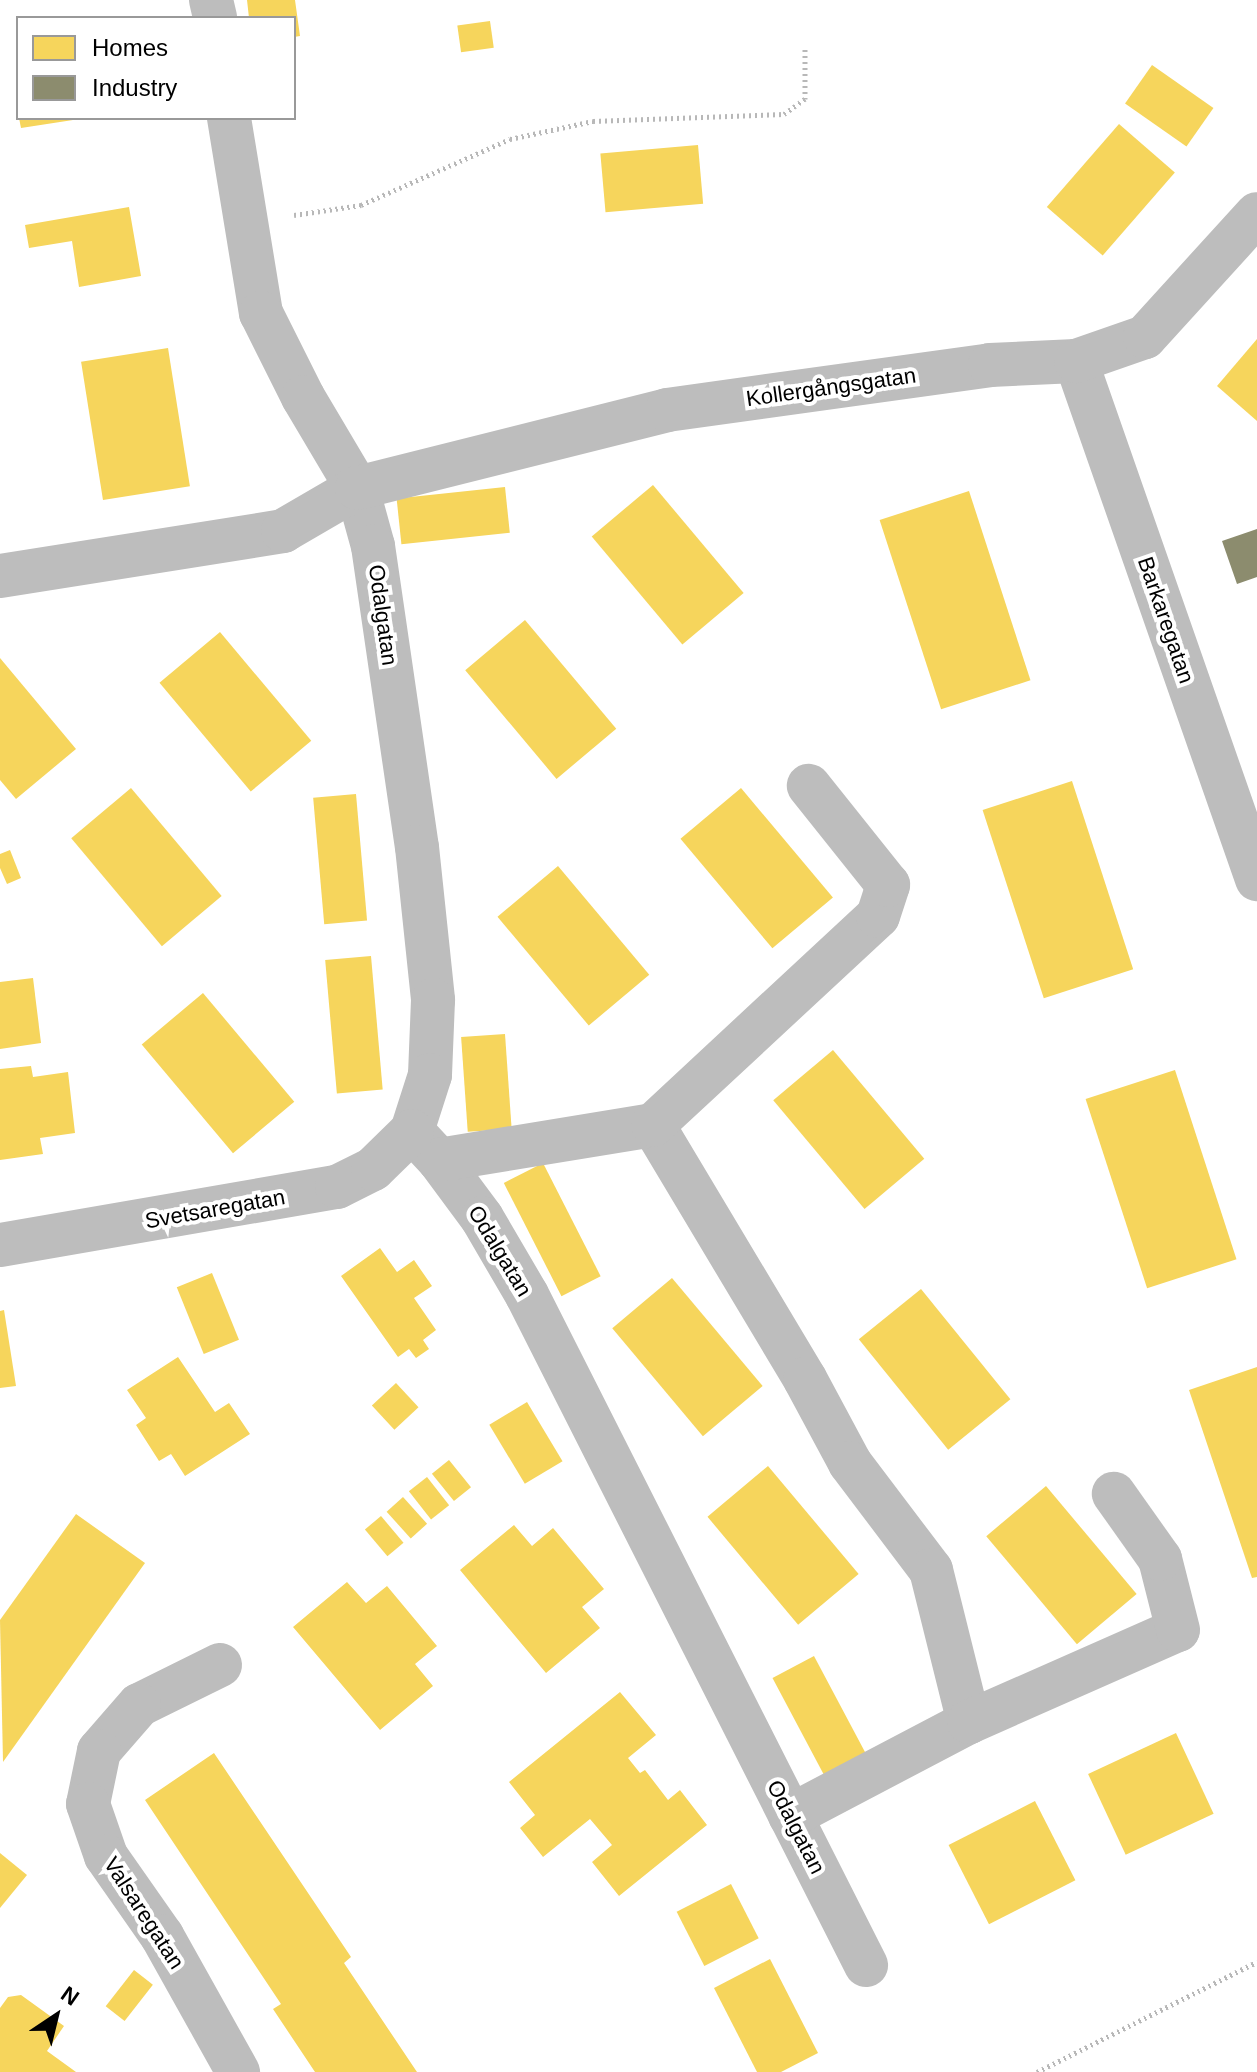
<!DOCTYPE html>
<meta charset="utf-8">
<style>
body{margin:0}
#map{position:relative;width:1257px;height:2072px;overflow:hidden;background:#fff;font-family:Helvetica,sans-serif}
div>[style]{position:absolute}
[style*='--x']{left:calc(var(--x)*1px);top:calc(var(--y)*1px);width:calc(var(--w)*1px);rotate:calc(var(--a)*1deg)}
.homes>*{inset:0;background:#f6d55c;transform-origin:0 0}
.industry>*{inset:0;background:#8c8c6e}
.path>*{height:5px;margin-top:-2.5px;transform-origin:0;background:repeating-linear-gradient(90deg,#b8b8b8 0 2px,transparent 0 6px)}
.minor>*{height:44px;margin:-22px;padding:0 22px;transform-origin:22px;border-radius:22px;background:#bdbdbd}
span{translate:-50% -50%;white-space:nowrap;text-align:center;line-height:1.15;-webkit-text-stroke:8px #fff;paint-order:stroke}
.street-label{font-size:22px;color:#000}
.legend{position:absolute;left:16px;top:16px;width:280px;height:104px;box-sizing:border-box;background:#fff;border:2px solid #999;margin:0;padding:10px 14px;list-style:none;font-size:24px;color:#000}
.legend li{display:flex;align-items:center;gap:16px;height:40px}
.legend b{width:40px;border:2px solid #999}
.north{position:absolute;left:16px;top:1976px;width:80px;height:80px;-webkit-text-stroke:6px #fff;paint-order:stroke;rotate:35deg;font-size:22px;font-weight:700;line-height:32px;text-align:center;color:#000}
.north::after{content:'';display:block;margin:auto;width:28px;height:36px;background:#000;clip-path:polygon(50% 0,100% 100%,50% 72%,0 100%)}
</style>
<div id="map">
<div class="homes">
<i style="clip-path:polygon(247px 0,295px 0,300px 36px,294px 37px,294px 18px,249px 18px)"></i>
<i style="left:490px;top:21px;width:27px;height:33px;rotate:82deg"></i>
<i style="left:1152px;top:65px;width:75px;height:47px;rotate:35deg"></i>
<i style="clip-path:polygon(19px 118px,73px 118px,73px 120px,21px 128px)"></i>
<i style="left:1119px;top:124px;width:74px;height:110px;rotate:41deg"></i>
<i style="left:698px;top:145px;width:59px;height:98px;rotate:85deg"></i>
<i style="clip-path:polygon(129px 207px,141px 276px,79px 287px,72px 241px,29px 248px,25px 225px)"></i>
<i style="clip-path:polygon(1257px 339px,1257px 421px,1217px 386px)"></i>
<i style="left:168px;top:348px;width:140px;height:88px;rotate:81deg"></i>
<i style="left:653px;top:485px;width:141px;height:80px;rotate:50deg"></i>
<i style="left:505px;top:487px;width:46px;height:109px;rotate:84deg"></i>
<i style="left:969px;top:491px;width:199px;height:94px;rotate:72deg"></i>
<i style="left:525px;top:620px;width:142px;height:78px;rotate:50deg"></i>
<i style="left:220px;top:632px;width:142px;height:79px;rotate:50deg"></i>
<i style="clip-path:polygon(0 658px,76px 749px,16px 799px,0 780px)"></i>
<i style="left:1072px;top:781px;width:198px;height:94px;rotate:72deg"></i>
<i style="left:131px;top:788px;width:141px;height:78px;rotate:50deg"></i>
<i style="left:741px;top:788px;width:143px;height:79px;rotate:50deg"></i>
<i style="left:356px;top:794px;width:127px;height:43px;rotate:85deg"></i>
<i style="clip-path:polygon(10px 850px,21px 878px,7px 884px,0 868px,0 854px)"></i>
<i style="left:558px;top:866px;width:142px;height:79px;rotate:50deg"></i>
<i style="left:371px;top:956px;width:134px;height:46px;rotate:85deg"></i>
<i style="clip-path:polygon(33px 978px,41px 1043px,0 1049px,0 982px)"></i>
<i style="left:203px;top:993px;width:142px;height:80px;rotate:50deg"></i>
<i style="left:505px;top:1034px;width:95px;height:44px;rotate:86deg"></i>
<i style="left:833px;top:1050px;width:142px;height:78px;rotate:50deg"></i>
<i style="clip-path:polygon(31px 1066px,33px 1077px,68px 1072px,75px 1133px,40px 1138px,43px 1154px,0 1160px,0 1069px)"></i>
<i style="left:1175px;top:1070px;width:199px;height:94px;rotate:72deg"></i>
<i style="left:543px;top:1163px;width:127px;height:44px;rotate:63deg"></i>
<i style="clip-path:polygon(380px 1248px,397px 1272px,414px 1260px,432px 1286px,414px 1298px,436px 1330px,423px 1340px,429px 1349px,416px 1358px,409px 1349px,398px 1357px,341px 1276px)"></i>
<i style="left:212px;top:1273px;width:72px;height:38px;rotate:68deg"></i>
<i style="left:672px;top:1278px;width:141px;height:78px;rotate:50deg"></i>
<i style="left:921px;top:1289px;width:142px;height:80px;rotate:51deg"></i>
<i style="clip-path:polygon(4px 1310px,16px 1386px,0 1388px,0 1311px)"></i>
<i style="clip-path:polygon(178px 1357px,215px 1412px,229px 1403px,250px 1434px,185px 1476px,171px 1454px,159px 1461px,136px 1425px,146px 1418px,127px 1390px)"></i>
<i style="clip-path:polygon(1257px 1367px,1257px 1577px,1252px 1578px,1189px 1390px)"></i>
<i style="left:396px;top:1383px;width:33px;height:33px;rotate:47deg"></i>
<i style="left:527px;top:1402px;width:69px;height:44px;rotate:59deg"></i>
<i style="left:449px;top:1460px;width:35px;height:22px;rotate:51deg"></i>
<i style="left:768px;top:1466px;width:141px;height:79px;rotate:50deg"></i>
<i style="left:427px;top:1477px;width:36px;height:23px;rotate:52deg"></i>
<i style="left:1046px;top:1486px;width:141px;height:78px;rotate:50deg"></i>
<i style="left:403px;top:1497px;width:36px;height:22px;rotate:48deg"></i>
<i style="clip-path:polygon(76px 1514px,145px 1563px,3px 1762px,0 1620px)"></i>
<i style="left:381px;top:1516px;width:35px;height:21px;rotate:50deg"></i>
<i style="clip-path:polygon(514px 1525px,532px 1546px,553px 1528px,604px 1589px,582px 1607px,600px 1628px,546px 1673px,460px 1570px)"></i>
<i style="clip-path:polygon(347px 1582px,366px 1603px,387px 1586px,437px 1646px,415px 1664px,433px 1686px,380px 1730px,293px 1627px)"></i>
<i style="left:814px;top:1656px;width:112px;height:47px;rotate:62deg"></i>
<i style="clip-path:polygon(620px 1692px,656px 1735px,628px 1758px,640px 1773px,645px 1770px,668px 1800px,680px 1790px,707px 1825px,619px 1896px,592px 1862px,612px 1845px,590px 1819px,543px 1857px,520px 1828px,535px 1815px,509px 1782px)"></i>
<i style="left:1176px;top:1733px;width:89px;height:97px;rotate:65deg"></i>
<i style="clip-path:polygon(214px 1753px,351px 1957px,344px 1963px,417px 2072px,315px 2072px,273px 2009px,281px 2004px,145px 1800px)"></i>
<i style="left:1035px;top:1801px;width:89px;height:97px;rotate:63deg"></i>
<i style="clip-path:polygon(0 1853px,27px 1875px,0 1908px)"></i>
<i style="left:731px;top:1884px;width:61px;height:61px;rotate:63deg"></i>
<i style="clip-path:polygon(770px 1959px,818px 2053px,781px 2072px,757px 2072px,714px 1988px)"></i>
<i style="left:134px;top:1970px;width:24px;height:46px;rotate:38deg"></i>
<i style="clip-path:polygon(21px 1995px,64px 2026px,47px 2051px,76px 2072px,0 2072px,0 2008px,8px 1997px)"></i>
</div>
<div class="industry">
<i style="clip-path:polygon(1257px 529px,1257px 577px,1237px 584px,1222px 541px)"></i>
</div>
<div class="path">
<i style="--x:294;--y:215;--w:68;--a:-8.5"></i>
<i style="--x:361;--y:205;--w:163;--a:-23.9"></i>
<i style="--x:510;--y:139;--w:85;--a:-12.2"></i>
<i style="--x:593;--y:121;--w:191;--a:-2.1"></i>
<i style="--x:784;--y:114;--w:26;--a:-36"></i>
<i style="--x:805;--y:99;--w:51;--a:-90"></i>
<i style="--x:1037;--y:2072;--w:246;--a:-26.6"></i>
</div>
<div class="minor">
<i style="--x:211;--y:0;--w:18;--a:77"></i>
<i style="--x:229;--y:118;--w:198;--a:80.7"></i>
<i style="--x:261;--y:313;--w:94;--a:63.4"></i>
<i style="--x:303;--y:397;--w:106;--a:59.3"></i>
<i style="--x:357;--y:488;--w:60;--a:74.6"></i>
<i style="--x:373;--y:546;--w:304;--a:81.7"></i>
<i style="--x:417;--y:847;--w:154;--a:84"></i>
<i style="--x:433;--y:1000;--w:75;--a:92.3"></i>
<i style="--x:430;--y:1075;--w:59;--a:107.8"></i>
<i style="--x:412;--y:1131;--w:40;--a:47"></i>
<i style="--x:439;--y:1160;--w:72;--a:53.4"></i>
<i style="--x:482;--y:1218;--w:89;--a:59.7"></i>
<i style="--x:527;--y:1295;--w:751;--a:63.16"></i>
<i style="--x:1076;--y:361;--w:549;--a:70.74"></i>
<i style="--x:0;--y:576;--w:287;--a:-9"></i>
<i style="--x:283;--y:531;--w:86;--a:-30.2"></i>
<i style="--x:357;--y:488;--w:320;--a:-14.1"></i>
<i style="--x:667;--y:410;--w:326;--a:-7.9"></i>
<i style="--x:990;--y:365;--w:86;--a:-2.7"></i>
<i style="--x:1076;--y:361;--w:73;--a:-19.2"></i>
<i style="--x:1145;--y:337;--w:166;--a:-47.7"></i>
<i style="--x:653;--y:1125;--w:296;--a:59.1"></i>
<i style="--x:805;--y:1379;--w:95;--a:61.8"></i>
<i style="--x:850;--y:1463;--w:134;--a:52.9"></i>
<i style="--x:931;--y:1570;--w:157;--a:76"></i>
<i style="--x:969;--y:1722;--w:202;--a:152.3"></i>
<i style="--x:439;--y:1160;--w:217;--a:-9.3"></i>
<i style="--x:653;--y:1125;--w:307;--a:-42.9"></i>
<i style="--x:878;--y:916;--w:33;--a:-72"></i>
<i style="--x:888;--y:885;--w:127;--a:-128.6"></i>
<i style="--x:0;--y:1245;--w:342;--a:-9.8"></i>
<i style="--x:337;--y:1187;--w:40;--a:-26.6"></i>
<i style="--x:373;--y:1169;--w:54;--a:-44.3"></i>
<i style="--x:220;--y:1665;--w:90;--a:153.7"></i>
<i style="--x:139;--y:1705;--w:61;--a:131"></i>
<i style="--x:99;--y:1751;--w:54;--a:101.7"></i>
<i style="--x:88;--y:1804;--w:55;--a:70.9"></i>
<i style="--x:106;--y:1856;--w:98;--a:55"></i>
<i style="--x:162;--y:1936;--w:156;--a:60.8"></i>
<i style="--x:969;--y:1722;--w:228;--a:-23.8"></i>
<i style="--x:1178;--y:1630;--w:73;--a:-104.2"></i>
<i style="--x:1160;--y:1559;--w:80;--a:-125.3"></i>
</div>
<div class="street-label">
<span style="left:831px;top:387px;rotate:-8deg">Kollergångsgatan</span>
<span style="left:383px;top:615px;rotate:82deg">Odalgatan</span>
<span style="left:1166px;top:620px;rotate:71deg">Barkaregatan</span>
<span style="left:215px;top:1209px;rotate:-10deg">Svetsaregatan</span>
<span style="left:500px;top:1251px;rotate:59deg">Odalgatan</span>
<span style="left:796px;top:1827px;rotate:63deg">Odalgatan</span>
<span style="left:144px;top:1913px;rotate:57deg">Valsaregatan</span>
</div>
<ul class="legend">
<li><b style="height:22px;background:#f6d55c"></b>Homes</li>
<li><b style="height:22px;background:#8c8c6e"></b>Industry</li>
</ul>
<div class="north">N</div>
</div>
